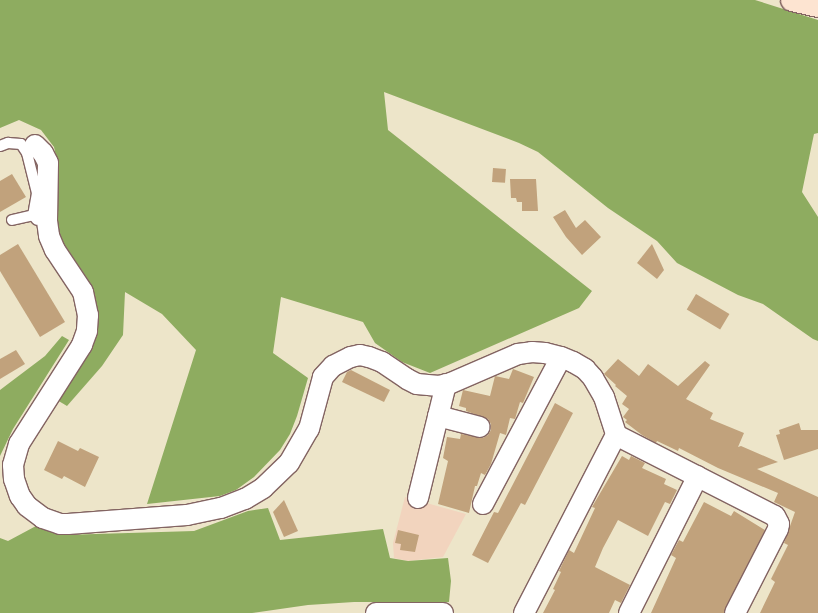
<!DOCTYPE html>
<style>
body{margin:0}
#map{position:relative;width:818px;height:613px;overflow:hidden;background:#ede5c9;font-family:"Gochi Hand",sans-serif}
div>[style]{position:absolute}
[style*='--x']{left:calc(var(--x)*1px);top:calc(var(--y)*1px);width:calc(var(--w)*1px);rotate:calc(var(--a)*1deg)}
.built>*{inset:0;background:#f2d4be}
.forest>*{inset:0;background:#8eac60}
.building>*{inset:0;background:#c1a27c;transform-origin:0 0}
.roads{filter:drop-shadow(1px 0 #836462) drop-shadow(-1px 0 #836462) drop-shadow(0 1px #836462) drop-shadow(0 -1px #836462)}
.service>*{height:10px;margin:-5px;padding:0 5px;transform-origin:5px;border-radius:5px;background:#fff}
.minor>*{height:20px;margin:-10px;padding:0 10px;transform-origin:10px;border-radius:10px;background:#fff}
.secondary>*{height:22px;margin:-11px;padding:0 11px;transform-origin:11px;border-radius:11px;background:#fde4d1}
span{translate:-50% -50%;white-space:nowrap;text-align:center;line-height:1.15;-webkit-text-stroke:3px #f7f3e8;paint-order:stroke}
</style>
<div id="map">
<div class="built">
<i style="clip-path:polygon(405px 497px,466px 514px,443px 557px,408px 561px,394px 558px,393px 543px)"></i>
</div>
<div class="forest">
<i style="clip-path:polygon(0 0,755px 0,818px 20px,818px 133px,814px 134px,802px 192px,818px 217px,818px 341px,813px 339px,763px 304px,738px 295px,677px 263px,657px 241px,608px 208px,538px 152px,519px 143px,384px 92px,388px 130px,592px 291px,579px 308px,430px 373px,402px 362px,375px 343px,363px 322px,281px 297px,273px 353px,308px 378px,297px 416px,290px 434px,280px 450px,254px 477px,236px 490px,220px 496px,147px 504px,196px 350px,162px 314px,125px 292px,123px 335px,102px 366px,67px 406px,57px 400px,92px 350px,97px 324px,95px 297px,87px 278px,62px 241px,56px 222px,59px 170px,54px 147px,41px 130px,19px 120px,0 128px)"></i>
<i style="clip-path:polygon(62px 336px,69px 340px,13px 429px,0 456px,0 390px,45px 356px)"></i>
<i style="clip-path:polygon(268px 508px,280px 540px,383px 529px,390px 558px,408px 561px,448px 558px,451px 581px,449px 602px,354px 602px,308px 605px,252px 613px,0 613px,0 538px,8px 541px,36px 526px,63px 535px,194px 531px,248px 511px)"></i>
</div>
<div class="building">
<i style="left:493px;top:168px;width:13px;height:14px;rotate:4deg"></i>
<i style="clip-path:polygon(12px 174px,26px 197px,0 212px,0 181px)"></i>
<i style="clip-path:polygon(510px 179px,536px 179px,538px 211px,522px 211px,522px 202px,517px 202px,516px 198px,511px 198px)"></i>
<i style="clip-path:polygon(565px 210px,576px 228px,585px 220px,601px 237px,582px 255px,566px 237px,553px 217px)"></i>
<i style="clip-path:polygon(18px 244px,65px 322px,40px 337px,0 271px,0 255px)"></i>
<i style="clip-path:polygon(652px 244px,664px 270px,657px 279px,637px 263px)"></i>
<i style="left:696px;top:294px;width:39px;height:18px;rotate:31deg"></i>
<i style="clip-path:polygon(16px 350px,25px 364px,0 379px,0 359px)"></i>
<i style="clip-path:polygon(618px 359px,639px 376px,648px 364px,678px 386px,705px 361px,710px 365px,686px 399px,713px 413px,710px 419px,744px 433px,738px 447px,741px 446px,778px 462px,757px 469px,818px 497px,818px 613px,760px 613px,775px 582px,771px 579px,788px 545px,784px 543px,795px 512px,774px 502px,778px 493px,718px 468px,679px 448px,678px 451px,657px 441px,656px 443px,642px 435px,625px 422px,627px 420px,623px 417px,629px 409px,622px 404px,627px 396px,615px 386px,616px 385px,604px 374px)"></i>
<i style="clip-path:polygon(513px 369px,534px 377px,523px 403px,520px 402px,515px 419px,510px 418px,506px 435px,500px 433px,491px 464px,485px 475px,481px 473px,477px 486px,475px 486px,469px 513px,438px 504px,448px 461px,443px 458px,447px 437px,460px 439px,461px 434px,483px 438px,488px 435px,491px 430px,491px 424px,488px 419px,466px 411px,466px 408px,459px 406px,463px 390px,490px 396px,495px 376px,509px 379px)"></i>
<i style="clip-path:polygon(351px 370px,390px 390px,384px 402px,342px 382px,347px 372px)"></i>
<i style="clip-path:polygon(555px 403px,573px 413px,525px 505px,521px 503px,488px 563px,472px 555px,494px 512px,498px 513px)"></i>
<i style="clip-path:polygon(799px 423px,801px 430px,818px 430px,818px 449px,784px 460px,776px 435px,780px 434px,779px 430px)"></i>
<i style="clip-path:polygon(58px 441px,78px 451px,80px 448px,99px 457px,85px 487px,64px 476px,62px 479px,44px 470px)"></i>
<i style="clip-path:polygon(622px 456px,629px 460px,631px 456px,645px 463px,642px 468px,666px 479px,664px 484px,677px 490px,670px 504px,665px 502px,648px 536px,618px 520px,603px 548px,595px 567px,630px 585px,621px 603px,615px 600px,609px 613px,543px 613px,555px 590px,553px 589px,561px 572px,559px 571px,569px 550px,574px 553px,595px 508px,592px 507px)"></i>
<i style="clip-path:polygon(284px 500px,298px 531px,284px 537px,273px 512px)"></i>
<i style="clip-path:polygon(704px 502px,731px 516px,734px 511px,765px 530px,724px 613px,651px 613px,676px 558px,671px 555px,679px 540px,683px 542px)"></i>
<i style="clip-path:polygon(398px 530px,419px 535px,415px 552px,400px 550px,401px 544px,395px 543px)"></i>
</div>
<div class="roads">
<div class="service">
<i style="--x:0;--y:146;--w:9;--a:-21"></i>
<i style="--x:8;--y:143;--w:13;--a:4"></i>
<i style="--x:21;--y:144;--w:11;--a:56"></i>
<i style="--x:27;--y:153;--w:41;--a:76"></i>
<i style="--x:37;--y:193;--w:22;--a:100"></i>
<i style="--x:12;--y:220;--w:22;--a:-13"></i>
<i style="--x:33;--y:215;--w:6;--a:51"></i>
</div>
<div class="minor">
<i style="--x:35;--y:145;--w:11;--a:45"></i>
<i style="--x:43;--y:153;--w:11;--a:63"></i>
<i style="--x:48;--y:163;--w:58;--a:91"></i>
<i style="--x:47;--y:221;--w:15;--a:82"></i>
<i style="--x:49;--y:236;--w:15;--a:67"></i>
<i style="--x:55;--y:250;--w:50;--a:56.3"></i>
<i style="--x:83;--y:292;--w:24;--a:78"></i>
<i style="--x:88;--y:315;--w:16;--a:94"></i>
<i style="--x:87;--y:331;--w:15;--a:110"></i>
<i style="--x:82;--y:345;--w:117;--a:122.5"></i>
<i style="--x:19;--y:444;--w:22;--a:106"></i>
<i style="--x:13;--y:465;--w:14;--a:86"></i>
<i style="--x:14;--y:479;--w:18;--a:71"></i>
<i style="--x:20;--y:496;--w:12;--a:55"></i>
<i style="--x:27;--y:506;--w:20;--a:37"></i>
<i style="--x:43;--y:518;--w:18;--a:19"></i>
<i style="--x:60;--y:524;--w:8;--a:0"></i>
<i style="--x:68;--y:524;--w:119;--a:-4.3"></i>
<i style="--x:187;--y:515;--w:35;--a:-12"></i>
<i style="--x:221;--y:508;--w:26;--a:-21"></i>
<i style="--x:245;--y:499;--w:21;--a:-31"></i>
<i style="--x:263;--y:488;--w:36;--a:-44"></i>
<i style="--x:289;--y:463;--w:39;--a:-60"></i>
<i style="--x:309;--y:429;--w:54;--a:-74.9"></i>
<i style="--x:323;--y:377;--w:15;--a:-48"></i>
<i style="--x:333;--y:366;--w:20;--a:-27"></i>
<i style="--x:351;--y:357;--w:9;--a:-13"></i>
<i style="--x:360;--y:355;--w:9;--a:13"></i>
<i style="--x:369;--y:357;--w:14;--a:21"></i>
<i style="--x:382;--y:362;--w:30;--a:34"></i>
<i style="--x:407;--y:379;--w:11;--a:27"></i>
<i style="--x:417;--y:384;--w:22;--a:5"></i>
<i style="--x:439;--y:386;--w:12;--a:-14"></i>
<i style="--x:451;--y:383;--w:73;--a:-23.4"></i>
<i style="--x:518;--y:354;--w:14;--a:-8"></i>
<i style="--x:532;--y:352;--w:13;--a:4"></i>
<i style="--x:545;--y:353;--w:16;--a:14"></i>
<i style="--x:561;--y:357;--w:13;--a:23"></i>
<i style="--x:573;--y:362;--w:14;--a:30"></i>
<i style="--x:585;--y:369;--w:12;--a:48"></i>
<i style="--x:593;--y:378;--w:22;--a:60"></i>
<i style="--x:604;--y:397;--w:40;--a:72"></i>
<i style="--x:616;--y:435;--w:178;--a:27"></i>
<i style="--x:775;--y:516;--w:9;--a:63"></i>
<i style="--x:779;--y:524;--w:5;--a:101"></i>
<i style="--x:778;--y:529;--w:94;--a:117.1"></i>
<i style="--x:438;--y:416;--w:43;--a:14.7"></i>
<i style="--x:418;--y:498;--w:117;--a:-76.2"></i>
<i style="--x:483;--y:504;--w:166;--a:-62"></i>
<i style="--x:376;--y:613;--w:67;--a:0"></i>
<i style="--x:524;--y:613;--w:200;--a:-62.7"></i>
<i style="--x:629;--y:613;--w:153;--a:-63.3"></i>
</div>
<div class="secondary">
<i style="--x:792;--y:0;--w:27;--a:13"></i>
</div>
</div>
</div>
